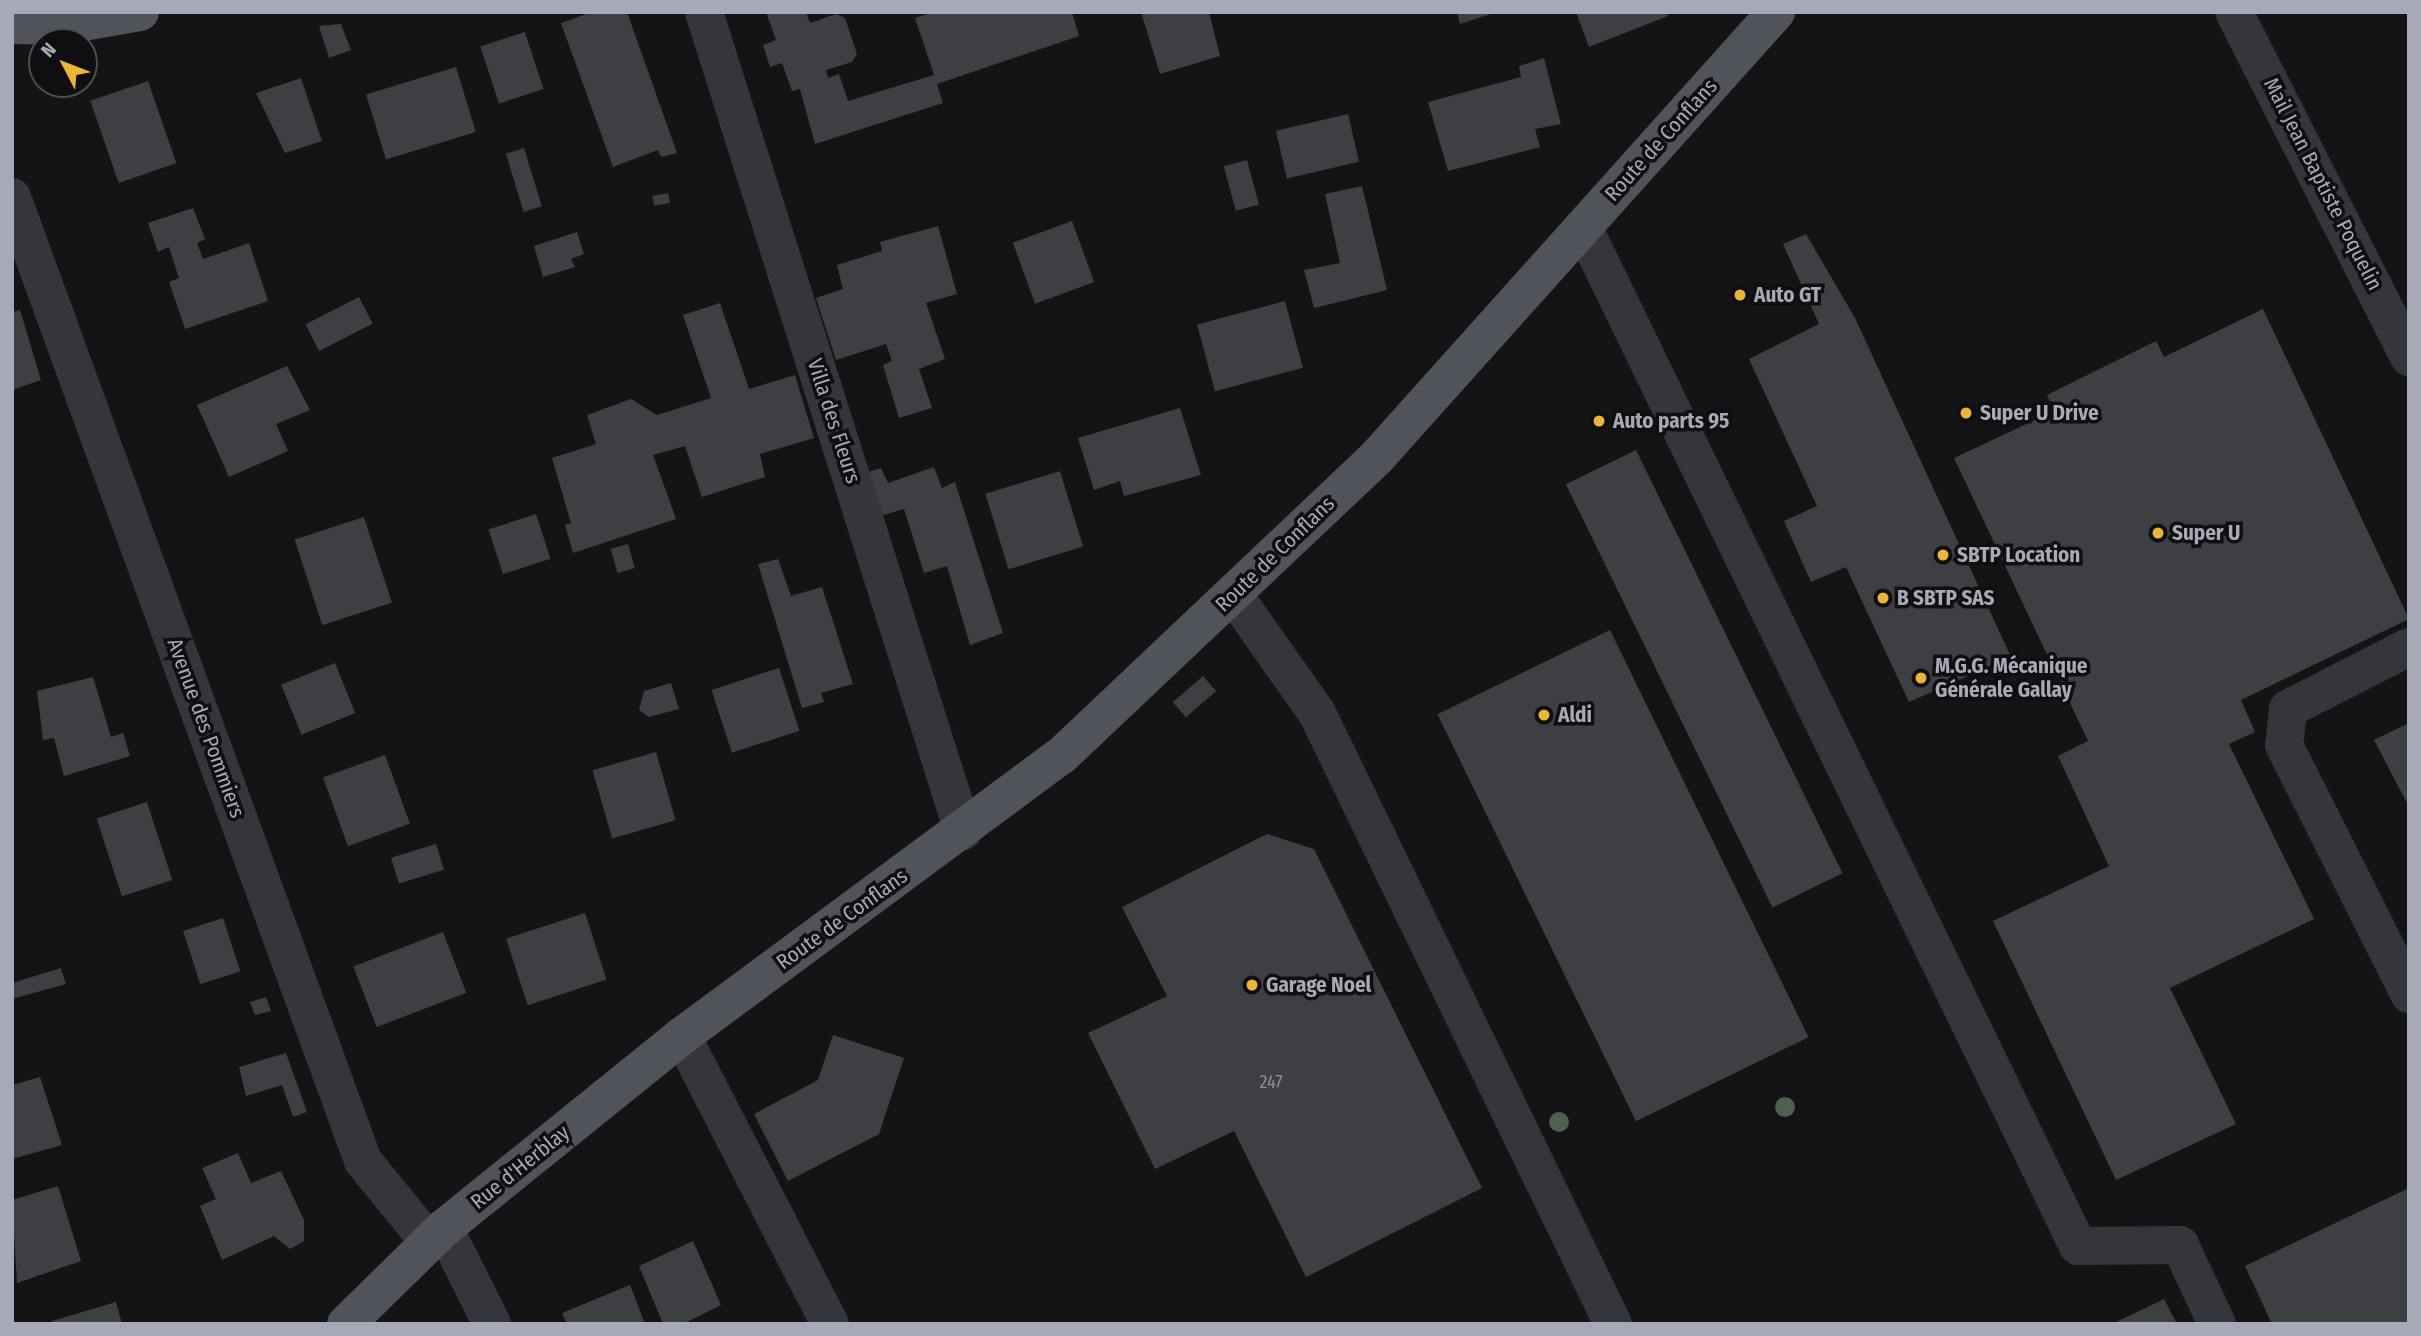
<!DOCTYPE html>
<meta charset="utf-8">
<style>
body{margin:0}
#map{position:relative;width:2421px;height:1336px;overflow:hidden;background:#141416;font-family:"Fira Sans Condensed",sans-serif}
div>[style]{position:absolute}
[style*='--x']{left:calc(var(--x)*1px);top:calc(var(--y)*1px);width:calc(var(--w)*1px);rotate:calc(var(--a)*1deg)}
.building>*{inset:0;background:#3e3f43;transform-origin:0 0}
.minor>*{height:38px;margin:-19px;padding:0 19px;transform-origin:19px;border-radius:19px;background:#35363b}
.major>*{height:38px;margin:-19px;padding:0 19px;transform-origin:19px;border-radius:19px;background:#51535a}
.trees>*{width:20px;height:20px;margin:-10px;border-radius:50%;background:#4e6151}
.dots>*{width:19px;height:19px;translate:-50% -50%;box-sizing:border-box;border:4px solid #0f0f11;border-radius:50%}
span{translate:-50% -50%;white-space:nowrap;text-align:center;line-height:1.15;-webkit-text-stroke:7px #0f0f11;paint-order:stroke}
.number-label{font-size:18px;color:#8c8f99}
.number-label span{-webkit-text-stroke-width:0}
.street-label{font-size:21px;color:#a6aab6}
.poi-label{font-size:21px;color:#a6aab6;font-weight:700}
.left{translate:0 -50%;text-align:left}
.frame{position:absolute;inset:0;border:14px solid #a6aab6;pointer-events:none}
.north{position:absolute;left:28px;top:28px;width:70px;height:70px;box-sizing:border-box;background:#0f0f11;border:2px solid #4b4d53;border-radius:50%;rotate:312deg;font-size:19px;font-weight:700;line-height:28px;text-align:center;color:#a6aab6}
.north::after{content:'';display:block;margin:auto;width:24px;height:32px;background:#ebb537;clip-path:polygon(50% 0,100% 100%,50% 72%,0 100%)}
</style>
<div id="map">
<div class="building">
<i style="clip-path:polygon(592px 12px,627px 12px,677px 153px,661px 157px,658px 150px,613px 167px,561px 23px)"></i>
<i style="clip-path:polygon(766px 12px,806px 12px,810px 23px,836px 14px,845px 18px,857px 54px,852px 62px,826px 70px,828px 78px,839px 74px,848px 101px,934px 75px,915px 18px,933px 12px,1072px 12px,1079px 36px,937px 84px,943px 103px,815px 144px,800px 89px,792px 91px,782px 63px,770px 67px,763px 45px,776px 40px)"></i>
<i style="clip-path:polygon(1141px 12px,1209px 12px,1220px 56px,1160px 74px)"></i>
<i style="clip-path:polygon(1457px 12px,1494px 12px,1494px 13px,1460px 24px)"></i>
<i style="clip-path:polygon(1576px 12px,1667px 12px,1668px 16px,1589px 47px)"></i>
<i style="clip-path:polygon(341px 24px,351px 50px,329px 58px,319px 26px)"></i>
<i style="left:525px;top:32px;width:60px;height:47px;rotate:72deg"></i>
<i style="clip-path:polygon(1544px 58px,1561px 124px,1535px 129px,1540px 147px,1448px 171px,1428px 102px,1521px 77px,1519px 66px)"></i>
<i style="left:456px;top:67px;width:68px;height:94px;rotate:73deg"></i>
<i style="clip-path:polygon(301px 78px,322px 141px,285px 153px,256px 93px)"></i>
<i style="left:148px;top:81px;width:87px;height:61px;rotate:71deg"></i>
<i style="left:1348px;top:114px;width:49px;height:74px;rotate:77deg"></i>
<i style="left:524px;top:148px;width:61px;height:19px;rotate:73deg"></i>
<i style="left:1247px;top:160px;width:46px;height:24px;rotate:75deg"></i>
<i style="clip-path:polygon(1362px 186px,1387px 290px,1314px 308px,1304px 270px,1340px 263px,1325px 194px)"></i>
<i style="left:668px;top:193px;width:10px;height:16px;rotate:79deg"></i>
<i style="clip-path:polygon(193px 208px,205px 239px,197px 243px,203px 259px,249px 243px,268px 301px,185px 329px,169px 282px,179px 278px,169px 247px,158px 252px,148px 223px)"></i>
<i style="left:1072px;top:221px;width:65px;height:63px;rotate:70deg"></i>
<i style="clip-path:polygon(938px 226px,957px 294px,926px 303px,945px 359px,919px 369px,932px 408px,899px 418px,883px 365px,892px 361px,886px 344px,836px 360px,816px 298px,843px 289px,837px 265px,882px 251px,880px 242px)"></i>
<i style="clip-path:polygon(577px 232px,584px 254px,571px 259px,575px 267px,543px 277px,534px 246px)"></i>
<i style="clip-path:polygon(1806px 234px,1855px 318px,2011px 657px,1909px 702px,1846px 567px,1811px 582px,1784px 521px,1817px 506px,1749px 359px,1819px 324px,1783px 244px)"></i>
<i style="left:359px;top:297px;width:30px;height:60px;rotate:63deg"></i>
<i style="left:1285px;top:301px;width:69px;height:91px;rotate:75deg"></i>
<i style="clip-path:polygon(720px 303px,749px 389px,795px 375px,814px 438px,760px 454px,765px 477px,702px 497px,685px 446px,653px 455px,676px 519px,573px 553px,565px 525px,571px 523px,552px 458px,596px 444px,587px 415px,631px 399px,657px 415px,711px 398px,683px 315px)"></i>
<i style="clip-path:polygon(2263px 309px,2409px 619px,2241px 700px,2255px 732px,2229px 744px,2314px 919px,2170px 988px,2236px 1124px,2116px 1180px,1993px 921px,2109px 866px,2058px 756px,2088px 741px,1954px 458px,2054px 411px,2047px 395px,2156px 341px,2164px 357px)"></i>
<i style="clip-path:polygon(20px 310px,41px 380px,12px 390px,12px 312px)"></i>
<i style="clip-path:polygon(287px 366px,310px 410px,276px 424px,288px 451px,229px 477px,197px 405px)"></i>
<i style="clip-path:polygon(1180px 408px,1201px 475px,1124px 496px,1120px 481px,1094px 490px,1078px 438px)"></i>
<i style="left:1636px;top:450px;width:471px;height:78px;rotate:64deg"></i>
<i style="clip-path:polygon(934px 467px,942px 488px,955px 482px,1003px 633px,970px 645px,947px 566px,924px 573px,904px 509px,873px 518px,859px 475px,881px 468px,888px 483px)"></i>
<i style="left:1060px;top:471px;width:79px;height:78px;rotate:73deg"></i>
<i style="left:536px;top:514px;width:47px;height:50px;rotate:72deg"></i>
<i style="left:364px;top:517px;width:90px;height:73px;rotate:72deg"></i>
<i style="left:628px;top:544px;width:25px;height:18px;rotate:74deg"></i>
<i style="clip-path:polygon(778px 559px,791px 596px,822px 587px,853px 684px,821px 693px,824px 702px,802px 708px,758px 564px)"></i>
<i style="left:1610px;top:630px;width:453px;height:192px;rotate:64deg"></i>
<i style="left:335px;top:663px;width:54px;height:58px;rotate:68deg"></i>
<i style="left:779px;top:668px;width:66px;height:71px;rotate:72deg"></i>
<i style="left:1203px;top:676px;width:20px;height:40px;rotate:49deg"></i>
<i style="clip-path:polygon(93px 677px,111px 737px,123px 733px,130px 756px,64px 776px,54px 738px,43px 740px,37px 691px)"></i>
<i style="clip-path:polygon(671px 683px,679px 709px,649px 717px,639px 710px,644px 691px)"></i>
<i style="clip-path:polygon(2409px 723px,2409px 807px,2374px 740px)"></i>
<i style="left:656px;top:752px;width:71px;height:66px;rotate:74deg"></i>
<i style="left:385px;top:755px;width:73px;height:66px;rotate:70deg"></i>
<i style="left:147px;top:802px;width:82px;height:53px;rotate:72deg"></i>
<i style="clip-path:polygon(1267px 834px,1314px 849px,1482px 1188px,1306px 1277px,1234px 1131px,1155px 1169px,1088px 1033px,1167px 996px,1122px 907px)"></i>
<i style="left:436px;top:844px;width:27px;height:47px;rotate:73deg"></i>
<i style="left:585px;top:913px;width:70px;height:83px;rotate:72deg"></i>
<i style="left:223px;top:918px;width:56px;height:42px;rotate:72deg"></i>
<i style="left:443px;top:932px;width:65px;height:96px;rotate:69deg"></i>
<i style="clip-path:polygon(61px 968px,66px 984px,12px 999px,12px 983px)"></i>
<i style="clip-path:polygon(266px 997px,271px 1011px,255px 1015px,250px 1002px)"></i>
<i style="clip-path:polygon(833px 1035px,904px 1058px,879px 1134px,788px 1181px,754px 1114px,818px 1080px)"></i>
<i style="clip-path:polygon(286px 1053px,307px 1112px,293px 1117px,282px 1085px,246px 1096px,239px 1067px)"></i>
<i style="clip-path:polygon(40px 1077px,62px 1145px,12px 1159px,12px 1085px)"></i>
<i style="clip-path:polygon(238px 1153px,251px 1183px,281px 1171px,304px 1220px,304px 1241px,290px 1249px,274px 1236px,222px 1260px,200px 1206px,216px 1199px,202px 1168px)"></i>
<i style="clip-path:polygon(58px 1186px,81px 1261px,17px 1283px,12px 1200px)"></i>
<i style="clip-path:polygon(2409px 1188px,2409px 1324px,2272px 1324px,2245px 1266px)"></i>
<i style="clip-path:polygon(693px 1241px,721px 1305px,683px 1324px,663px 1324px,639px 1266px)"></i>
<i style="clip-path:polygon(630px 1285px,645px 1324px,567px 1324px,562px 1313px)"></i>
<i style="clip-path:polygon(2164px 1299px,2177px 1324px,2112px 1324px)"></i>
<i style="clip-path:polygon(116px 1302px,122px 1324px,52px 1324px,52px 1321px)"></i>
</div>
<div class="minor">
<i style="--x:704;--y:12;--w:859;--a:72.45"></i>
<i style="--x:2234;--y:12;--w:387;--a:63.1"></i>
<i style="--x:12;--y:197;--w:1026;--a:69.99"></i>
<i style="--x:363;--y:1161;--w:104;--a:50.8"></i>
<i style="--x:1583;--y:227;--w:1133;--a:64.09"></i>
<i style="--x:2078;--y:1246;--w:102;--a:-0.6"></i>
<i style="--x:2180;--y:1245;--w:87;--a:64.9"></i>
<i style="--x:1233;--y:594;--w:146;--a:54.8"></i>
<i style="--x:1317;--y:713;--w:679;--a:64.15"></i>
<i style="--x:2409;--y:647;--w:136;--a:152.9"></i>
<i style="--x:2288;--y:709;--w:36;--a:96"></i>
<i style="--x:2284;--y:745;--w:279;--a:63.3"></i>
<i style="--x:682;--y:1036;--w:324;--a:62.8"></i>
<i style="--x:444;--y:1228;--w:107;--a:63.4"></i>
</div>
<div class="major">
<i style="--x:12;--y:25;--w:48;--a:1.2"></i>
<i style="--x:60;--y:26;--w:81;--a:-9.9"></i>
<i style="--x:346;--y:1324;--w:137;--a:-44.4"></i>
<i style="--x:444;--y:1228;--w:306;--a:-38.9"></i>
<i style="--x:682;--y:1036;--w:471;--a:-36.5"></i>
<i style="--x:1061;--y:756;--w:435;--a:-43.4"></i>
<i style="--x:1377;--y:457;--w:598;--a:-48.12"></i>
</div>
<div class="trees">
<i style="left:1785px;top:1107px"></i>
<i style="left:1559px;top:1122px"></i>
</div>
<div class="dots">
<i style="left:1740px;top:295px;background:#ebb537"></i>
<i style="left:1966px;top:413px;background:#ebb537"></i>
<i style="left:1599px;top:421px;background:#ebb537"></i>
<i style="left:2158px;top:533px;background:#ebb537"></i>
<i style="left:1943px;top:555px;background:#ebb537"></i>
<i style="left:1883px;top:598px;background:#ebb537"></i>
<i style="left:1921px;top:678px;background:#ebb537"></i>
<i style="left:1544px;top:715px;background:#ebb537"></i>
<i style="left:1252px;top:985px;background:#ebb537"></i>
</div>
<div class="number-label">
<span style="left:1271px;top:1082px">247</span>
</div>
<div class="street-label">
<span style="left:1661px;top:140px;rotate:-48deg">Route de Conflans</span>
<span style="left:2323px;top:184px;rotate:63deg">Mail Jean Baptiste Poquelin</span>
<span style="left:834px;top:421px;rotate:72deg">Villa des Fleurs</span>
<span style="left:1275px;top:554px;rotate:-44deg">Route de Conflans</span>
<span style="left:206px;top:728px;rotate:70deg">Avenue des Pommiers</span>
<span style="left:842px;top:919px;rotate:-36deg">Route de Conflans</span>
<span style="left:520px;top:1167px;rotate:-39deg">Rue d'Herblay</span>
</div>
<div class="poi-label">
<span class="left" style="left:1754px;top:295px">Auto GT</span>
<span class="left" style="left:1980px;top:413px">Super U Drive</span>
<span class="left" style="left:1613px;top:421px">Auto parts 95</span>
<span class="left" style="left:2172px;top:533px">Super U</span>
<span class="left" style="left:1957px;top:555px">SBTP Location</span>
<span class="left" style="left:1897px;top:598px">B SBTP SAS</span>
<span class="left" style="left:1935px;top:678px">M.G.G. Mécanique<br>Générale Gallay</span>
<span class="left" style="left:1558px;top:715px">Aldi</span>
<span class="left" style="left:1266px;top:985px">Garage Noel</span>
</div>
<div class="frame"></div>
<div class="north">N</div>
</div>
